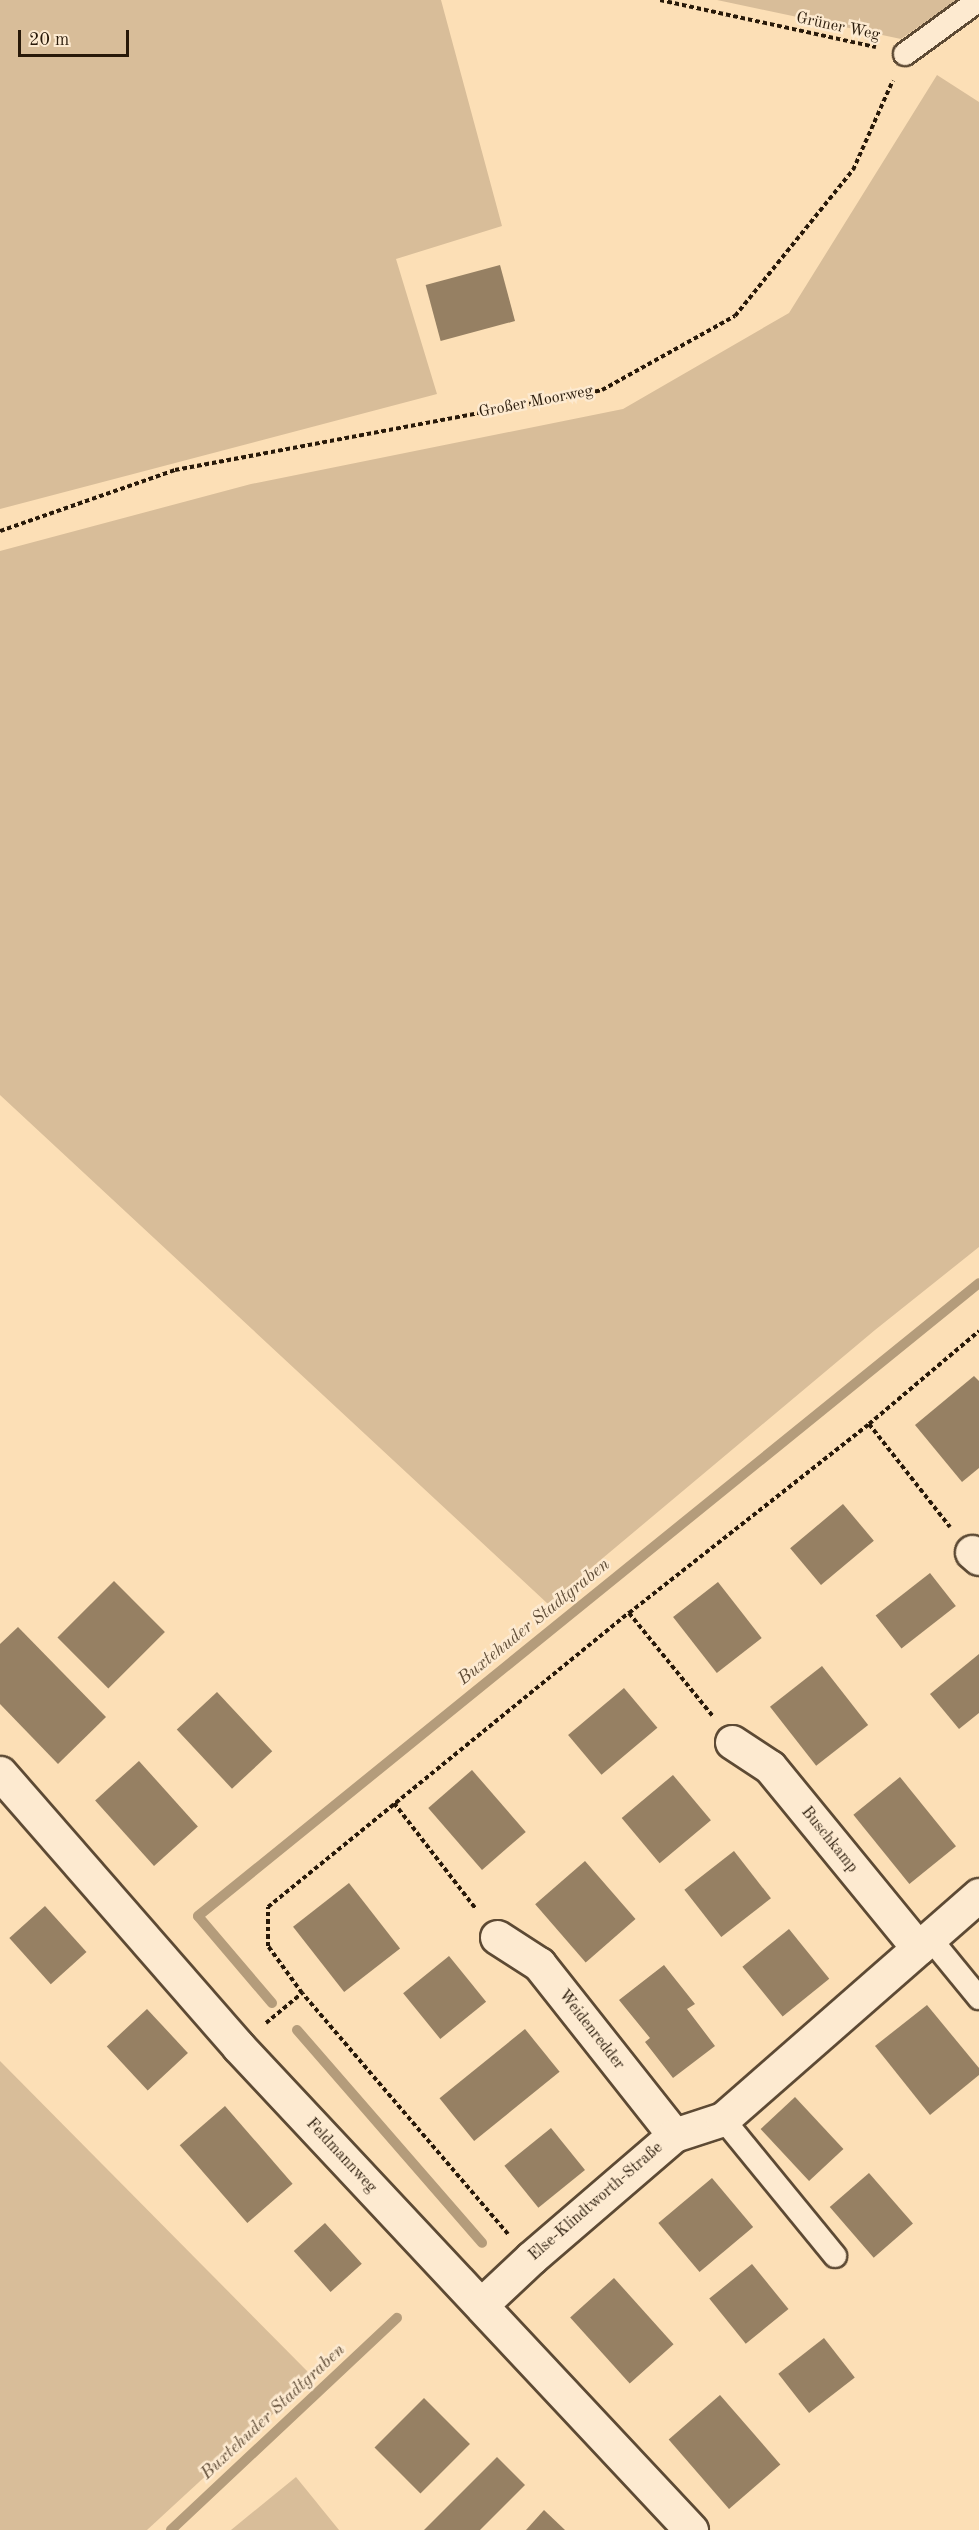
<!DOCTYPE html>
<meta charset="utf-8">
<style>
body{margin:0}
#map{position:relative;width:979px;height:2530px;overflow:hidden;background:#fcdfb6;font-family:"Old Standard TT",serif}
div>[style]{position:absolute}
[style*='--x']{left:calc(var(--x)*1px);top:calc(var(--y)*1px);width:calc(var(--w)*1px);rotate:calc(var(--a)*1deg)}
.green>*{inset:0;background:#d8bd99}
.stream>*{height:10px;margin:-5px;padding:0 5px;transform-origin:5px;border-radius:5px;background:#b49c7b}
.building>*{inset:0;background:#968063;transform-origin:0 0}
.path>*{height:4px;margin-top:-2px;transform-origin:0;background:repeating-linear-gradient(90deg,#281909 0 4.5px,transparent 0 7.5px)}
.roads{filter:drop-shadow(2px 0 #5d4a34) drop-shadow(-2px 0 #5d4a34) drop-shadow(0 2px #5d4a34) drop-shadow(0 -2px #5d4a34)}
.lane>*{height:22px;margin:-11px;padding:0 11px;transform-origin:11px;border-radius:11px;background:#fdead0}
.street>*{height:33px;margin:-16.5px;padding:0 16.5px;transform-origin:16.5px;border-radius:16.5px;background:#fdead0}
span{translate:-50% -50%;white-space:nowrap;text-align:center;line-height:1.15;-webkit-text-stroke:5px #fdead0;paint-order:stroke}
.street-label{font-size:16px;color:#281909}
.water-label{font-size:18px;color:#604d37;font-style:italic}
.scale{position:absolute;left:18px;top:30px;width:111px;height:27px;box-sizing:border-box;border:3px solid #281909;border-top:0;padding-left:8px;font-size:18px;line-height:21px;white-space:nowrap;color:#281909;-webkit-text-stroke:4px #fdead0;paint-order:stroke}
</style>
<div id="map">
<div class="green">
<i style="clip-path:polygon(0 0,441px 0,502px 226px,396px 259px,437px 394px,0 509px)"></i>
<i style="clip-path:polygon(717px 0,957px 0,901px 39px)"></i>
<i style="clip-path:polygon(937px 75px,979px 102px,979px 1247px,875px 1330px,548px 1604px,0 1095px,0 551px,251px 484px,623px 409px,789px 313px)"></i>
<i style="clip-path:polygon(0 2061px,313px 2377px,147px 2530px,0 2530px)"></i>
<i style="clip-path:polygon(296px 2477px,339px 2530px,231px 2530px)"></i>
</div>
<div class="stream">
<i style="--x:272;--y:2003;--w:114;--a:-130.4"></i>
<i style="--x:198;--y:1916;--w:1005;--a:-39.02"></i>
<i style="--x:297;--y:2030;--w:282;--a:49"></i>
<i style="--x:171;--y:2530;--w:310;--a:-43.2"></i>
</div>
<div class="building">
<i style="left:500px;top:265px;width:58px;height:77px;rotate:75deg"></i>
<i style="clip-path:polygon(974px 1376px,979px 1381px,979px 1468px,962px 1482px,915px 1425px)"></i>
<i style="left:843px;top:1504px;width:48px;height:69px;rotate:50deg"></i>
<i style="left:930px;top:1573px;width:42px;height:69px;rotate:52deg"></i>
<i style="left:114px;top:1581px;width:72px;height:80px;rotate:45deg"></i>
<i style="left:718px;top:1582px;width:71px;height:57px;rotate:52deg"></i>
<i style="clip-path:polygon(18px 1627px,106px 1717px,58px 1764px,0 1704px,0 1644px)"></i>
<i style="clip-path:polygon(979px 1654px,979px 1713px,959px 1729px,930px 1694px)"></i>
<i style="left:822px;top:1666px;width:75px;height:66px;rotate:52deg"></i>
<i style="left:624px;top:1688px;width:52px;height:73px;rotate:50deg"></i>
<i style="left:217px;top:1692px;width:81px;height:55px;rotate:47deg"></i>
<i style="left:139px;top:1761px;width:88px;height:59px;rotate:48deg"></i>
<i style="left:472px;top:1770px;width:82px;height:58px;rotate:49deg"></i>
<i style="left:673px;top:1775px;width:59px;height:67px;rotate:50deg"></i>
<i style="left:900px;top:1777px;width:89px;height:60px;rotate:51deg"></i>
<i style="left:734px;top:1851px;width:60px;height:63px;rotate:52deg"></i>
<i style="left:585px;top:1861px;width:77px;height:66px;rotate:49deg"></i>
<i style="left:349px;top:1883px;width:83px;height:71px;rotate:52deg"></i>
<i style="left:45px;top:1906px;width:62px;height:48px;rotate:48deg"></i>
<i style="left:789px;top:1929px;width:64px;height:60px;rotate:51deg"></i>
<i style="left:449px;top:1956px;width:59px;height:59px;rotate:51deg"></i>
<i style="clip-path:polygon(664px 1965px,695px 2004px,687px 2009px,715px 2046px,673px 2078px,645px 2042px,650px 2038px,619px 2000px)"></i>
<i style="clip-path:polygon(927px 2005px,979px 2068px,979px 2075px,930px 2115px,875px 2046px)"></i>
<i style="left:147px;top:2009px;width:60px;height:55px;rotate:47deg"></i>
<i style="left:525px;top:2029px;width:55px;height:110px;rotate:51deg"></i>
<i style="left:795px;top:2097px;width:71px;height:47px;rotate:47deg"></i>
<i style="left:225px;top:2106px;width:103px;height:60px;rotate:49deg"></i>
<i style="left:551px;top:2128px;width:54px;height:60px;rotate:51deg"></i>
<i style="left:869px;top:2173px;width:67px;height:52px;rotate:49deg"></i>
<i style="left:712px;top:2178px;width:64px;height:70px;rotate:50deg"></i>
<i style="left:325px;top:2223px;width:55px;height:42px;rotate:48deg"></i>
<i style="left:752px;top:2264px;width:58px;height:55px;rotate:51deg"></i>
<i style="left:614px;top:2278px;width:89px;height:59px;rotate:48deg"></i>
<i style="left:824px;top:2338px;width:50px;height:58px;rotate:52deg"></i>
<i style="left:720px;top:2395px;width:92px;height:68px;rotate:49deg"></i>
<i style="left:424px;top:2398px;width:65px;height:70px;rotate:45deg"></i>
<i style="clip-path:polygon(497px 2457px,525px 2485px,480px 2530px,424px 2530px)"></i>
<i style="clip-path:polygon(544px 2510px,565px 2530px,526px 2530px)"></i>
</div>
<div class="path">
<i style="--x:660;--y:0;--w:221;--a:12.3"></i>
<i style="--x:0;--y:531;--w:185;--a:-19.2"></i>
<i style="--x:175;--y:470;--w:434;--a:-10.6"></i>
<i style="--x:602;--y:390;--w:152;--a:-29.1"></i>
<i style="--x:735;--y:316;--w:188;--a:-51.1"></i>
<i style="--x:853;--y:170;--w:98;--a:-66"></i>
<i style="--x:869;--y:1424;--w:131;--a:51.8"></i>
<i style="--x:629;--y:1613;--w:132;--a:50.9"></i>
<i style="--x:394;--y:1803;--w:134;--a:52.3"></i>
<i style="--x:266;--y:2023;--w:47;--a:-39.8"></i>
<i style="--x:508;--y:2234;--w:317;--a:-130.5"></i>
<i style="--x:302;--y:1993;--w:58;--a:-125.9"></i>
<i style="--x:268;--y:1946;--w:39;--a:-90"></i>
<i style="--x:268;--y:1907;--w:466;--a:-39.2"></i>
<i style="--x:629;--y:1613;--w:305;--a:-38.2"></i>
<i style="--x:869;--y:1424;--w:144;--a:-40.2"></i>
</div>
<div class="roads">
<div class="lane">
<i style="--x:905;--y:54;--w:92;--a:-36.1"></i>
<i style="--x:929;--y:1937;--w:79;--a:50.7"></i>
<i style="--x:723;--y:2119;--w:177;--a:50.7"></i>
</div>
<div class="street">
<i style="--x:972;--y:1552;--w:9;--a:41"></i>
<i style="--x:732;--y:1742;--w:45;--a:33.3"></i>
<i style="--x:770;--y:1767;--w:234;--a:50.7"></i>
<i style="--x:0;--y:1773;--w:362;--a:48.9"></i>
<i style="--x:238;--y:2046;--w:663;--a:46.89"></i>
<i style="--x:497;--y:1937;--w:50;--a:32.7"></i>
<i style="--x:539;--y:1964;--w:218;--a:51.7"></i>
<i style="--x:481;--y:2305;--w:69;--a:-43.2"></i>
<i style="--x:531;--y:2258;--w:189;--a:-40.7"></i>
<i style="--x:674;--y:2135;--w:52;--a:-18.1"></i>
<i style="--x:723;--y:2119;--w:340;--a:-41.2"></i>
</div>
</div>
<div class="street-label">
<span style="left:838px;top:27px;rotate:12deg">Grüner Weg</span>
<span style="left:536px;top:402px;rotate:-11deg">Großer Moorweg</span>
<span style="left:829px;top:1840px;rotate:51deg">Buschkamp</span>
<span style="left:591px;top:2030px;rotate:52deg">Weidenredder</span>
<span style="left:341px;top:2156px;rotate:47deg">Feldmannweg</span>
<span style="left:596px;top:2202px;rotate:-41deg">Else-Klindtworth-Straße</span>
</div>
<div class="water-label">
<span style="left:534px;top:1622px;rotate:-39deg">Buxtehuder Stadtgraben</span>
<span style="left:273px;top:2412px;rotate:-43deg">Buxtehuder Stadtgraben</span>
</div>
<div class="scale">20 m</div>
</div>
